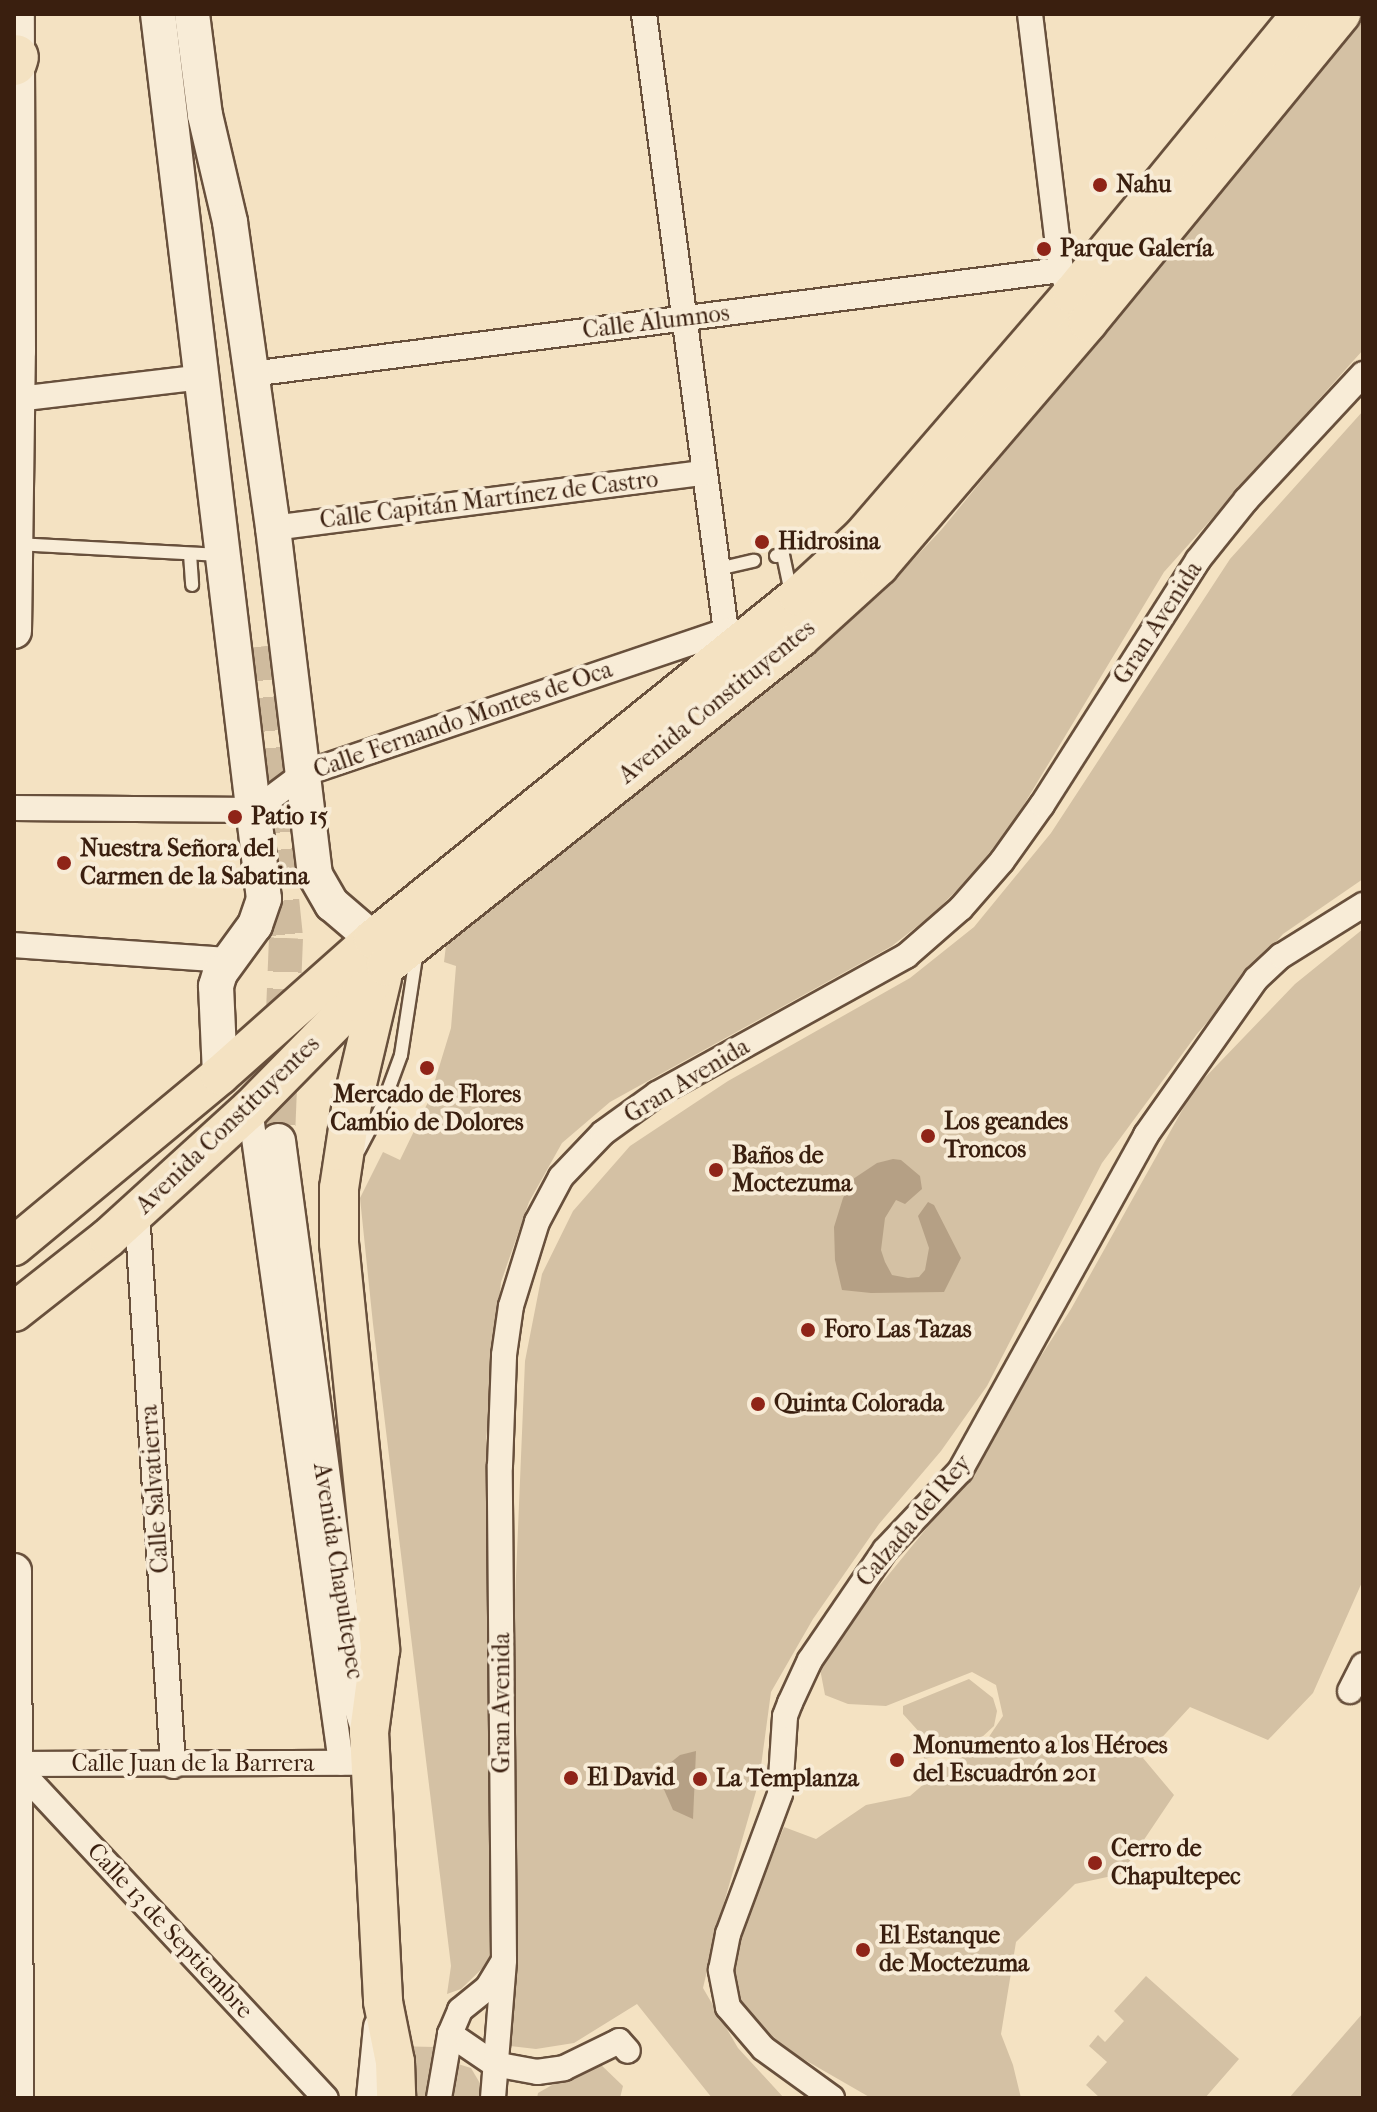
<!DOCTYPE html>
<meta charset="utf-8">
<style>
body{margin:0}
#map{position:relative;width:1377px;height:2112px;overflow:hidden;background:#f4e2c2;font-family:"IM FELL French Canon",serif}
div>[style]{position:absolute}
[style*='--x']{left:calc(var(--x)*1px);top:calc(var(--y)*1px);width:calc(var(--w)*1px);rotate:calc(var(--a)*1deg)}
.green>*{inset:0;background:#d4c1a4;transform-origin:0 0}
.water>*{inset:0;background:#b5a085}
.secondary-tunnel>*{height:34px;margin-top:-17px;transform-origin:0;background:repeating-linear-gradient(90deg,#cfbb9e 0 34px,transparent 0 51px)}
.roads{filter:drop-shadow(2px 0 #68503c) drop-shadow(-2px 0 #68503c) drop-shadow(0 2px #68503c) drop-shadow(0 -2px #68503c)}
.lane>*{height:12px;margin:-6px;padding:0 6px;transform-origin:6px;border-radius:6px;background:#f8ecd7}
.street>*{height:24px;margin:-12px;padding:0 12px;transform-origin:12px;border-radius:12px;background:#f8ecd7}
.secondary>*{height:34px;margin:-17px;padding:0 17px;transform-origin:17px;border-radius:17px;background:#f8ecd7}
.primary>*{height:38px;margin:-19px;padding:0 19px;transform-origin:19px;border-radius:19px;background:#f4e2c2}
.highway>*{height:44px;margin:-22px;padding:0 22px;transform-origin:22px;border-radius:22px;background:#f4e2c2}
.dots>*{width:22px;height:22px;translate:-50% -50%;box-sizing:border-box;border:4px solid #f8ecd7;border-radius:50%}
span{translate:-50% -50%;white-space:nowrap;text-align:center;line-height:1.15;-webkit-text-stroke:8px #f8ecd7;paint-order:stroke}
.poi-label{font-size:24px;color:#3a1f0f;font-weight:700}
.left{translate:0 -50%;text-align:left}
.street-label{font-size:24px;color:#3a1f0f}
.frame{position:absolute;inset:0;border:16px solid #3a1f0f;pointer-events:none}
</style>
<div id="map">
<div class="green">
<i style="clip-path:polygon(1363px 14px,1363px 350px,1164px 572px,1014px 821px,972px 875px,933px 914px,892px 946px,610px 1102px,562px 1143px,529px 1202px,501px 1282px,486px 1441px,494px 1929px,490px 1961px,461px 1989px,447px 1994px,451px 1966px,373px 1324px,360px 1198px,383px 1152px,400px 1160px,429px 1100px,451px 1028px,456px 966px,444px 962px,447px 937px,755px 700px,882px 593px,942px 529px)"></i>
<i style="clip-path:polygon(1363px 411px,1363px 879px,1283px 934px,1197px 1034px,1102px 1163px,987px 1386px,941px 1451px,879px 1524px,813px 1619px,771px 1692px,759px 1781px,717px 1927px,703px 1988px,738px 2048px,784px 2098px,712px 2098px,637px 2004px,574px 2043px,536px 2049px,510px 2046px,516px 1969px,514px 1624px,525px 1361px,542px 1274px,573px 1211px,630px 1146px,728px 1081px,910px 978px,974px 927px,1051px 833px,1230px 559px)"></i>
<i style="clip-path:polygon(1363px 929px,1363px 1580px,1313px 1693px,1268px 1740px,1190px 1707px,1143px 1758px,1174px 1795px,1121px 1874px,1075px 1884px,1016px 1942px,1001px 2034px,1013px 2065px,1021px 2098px,871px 2098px,779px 2045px,760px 2027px,738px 1998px,731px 1959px,784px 1827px,816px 1839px,866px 1805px,910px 1796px,948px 1763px,980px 1750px,1003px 1716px,996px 1685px,972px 1672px,886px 1706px,848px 1704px,825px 1695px,820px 1669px,845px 1628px,948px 1502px,1071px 1309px,1194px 1089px,1295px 984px)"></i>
<i style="clip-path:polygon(969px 1679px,993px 1698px,997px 1711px,994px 1726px,968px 1750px,924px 1759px,921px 1734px,903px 1714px,903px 1706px)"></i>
<i style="clip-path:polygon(1146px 1976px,1239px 2059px,1205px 2098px,1100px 2098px,1086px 2085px,1107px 2062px,1089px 2046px,1098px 2035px,1105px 2042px,1124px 2021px,1114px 2011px)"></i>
<i style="clip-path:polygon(1363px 2013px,1363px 2098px,1289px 2098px)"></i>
<i style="left:435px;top:2047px;width:51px;height:22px;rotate:91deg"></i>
<i style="clip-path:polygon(596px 2060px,623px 2086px,620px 2098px,537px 2098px,538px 2093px)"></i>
<i style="clip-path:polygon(458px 2064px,471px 2068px,481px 2085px,480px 2098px,451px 2098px)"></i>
</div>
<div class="water">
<i style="clip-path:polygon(893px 1159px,901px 1160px,920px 1176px,922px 1189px,905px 1204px,896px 1200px,885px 1218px,881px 1250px,885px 1262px,892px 1275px,908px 1278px,919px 1277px,925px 1270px,929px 1248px,918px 1216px,928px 1202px,934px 1205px,961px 1258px,944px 1292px,871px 1293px,842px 1290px,835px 1260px,834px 1227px,843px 1198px,853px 1179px,877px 1163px)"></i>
<i style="clip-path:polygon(696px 1751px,693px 1819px,673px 1810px,662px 1785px,670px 1763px,680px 1755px)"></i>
</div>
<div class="secondary-tunnel">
<i style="--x:256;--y:647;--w:293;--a:84.1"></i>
<i style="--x:286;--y:938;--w:203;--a:92.3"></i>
</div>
<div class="roads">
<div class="lane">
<i style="--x:16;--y:544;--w:205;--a:3.1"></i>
<i style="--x:190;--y:554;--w:31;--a:86"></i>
<i style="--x:776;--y:556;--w:7;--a:-8"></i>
<i style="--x:783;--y:555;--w:38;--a:78"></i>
<i style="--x:718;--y:569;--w:37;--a:-13"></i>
<i style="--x:359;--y:1150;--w:52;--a:-62.4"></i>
<i style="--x:383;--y:1104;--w:52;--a:-69.8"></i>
<i style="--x:401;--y:1055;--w:105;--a:-81.3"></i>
</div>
<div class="street">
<i style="--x:644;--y:14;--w:638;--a:82.43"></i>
<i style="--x:1030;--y:14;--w:258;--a:83.1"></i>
<i style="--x:1061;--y:270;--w:16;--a:68"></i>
<i style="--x:251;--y:374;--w:817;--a:-7.32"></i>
<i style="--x:18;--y:399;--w:186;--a:-6.8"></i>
<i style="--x:273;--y:528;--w:435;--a:-7.3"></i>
<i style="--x:14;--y:808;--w:241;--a:0.5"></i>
<i style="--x:255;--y:810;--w:60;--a:-36.9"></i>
<i style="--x:303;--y:774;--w:447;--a:-18.7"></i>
<i style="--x:14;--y:945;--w:216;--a:4"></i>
<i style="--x:250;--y:1109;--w:660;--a:82.08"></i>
<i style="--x:137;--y:1212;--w:555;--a:86.28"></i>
<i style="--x:1350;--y:1691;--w:29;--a:-63"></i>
<i style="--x:14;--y:1764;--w:457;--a:47"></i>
<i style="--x:14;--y:1764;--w:342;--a:-0.2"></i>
<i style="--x:450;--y:2034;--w:53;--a:34.3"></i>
<i style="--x:494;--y:2064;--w:44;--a:10.5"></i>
<i style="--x:537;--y:2072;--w:27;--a:-8"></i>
<i style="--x:564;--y:2068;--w:61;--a:-26.1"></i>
<i style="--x:619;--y:2041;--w:13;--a:48"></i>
<i style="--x:439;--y:2098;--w:65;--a:-80.2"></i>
<i style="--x:450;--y:2034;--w:26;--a:-67"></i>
<i style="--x:460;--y:2010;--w:36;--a:-39"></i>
<i style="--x:488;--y:1987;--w:27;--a:-59"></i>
<i style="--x:493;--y:2098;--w:138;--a:-85.4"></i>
<i style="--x:504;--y:1960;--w:494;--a:-90.5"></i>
<i style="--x:500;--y:1466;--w:111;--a:-87.9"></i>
<i style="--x:504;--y:1355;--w:49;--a:-81.9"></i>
<i style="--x:511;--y:1306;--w:88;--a:-72.8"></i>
<i style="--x:537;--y:1222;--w:51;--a:-61.9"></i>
<i style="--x:561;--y:1177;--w:61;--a:-46.3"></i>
<i style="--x:603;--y:1133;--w:67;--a:-35.8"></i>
<i style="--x:657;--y:1094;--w:285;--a:-29"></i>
<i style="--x:906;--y:956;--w:73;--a:-41.1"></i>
<i style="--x:961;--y:908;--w:62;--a:-48.9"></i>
<i style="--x:1002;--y:861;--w:69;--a:-54.5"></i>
<i style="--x:1042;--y:805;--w:290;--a:-57.5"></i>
<i style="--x:1198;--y:560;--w:77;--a:-51.3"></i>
<i style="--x:1246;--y:500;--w:172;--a:-47.1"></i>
<i style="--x:832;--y:2098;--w:85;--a:-144.1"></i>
<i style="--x:763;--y:2048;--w:54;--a:-130.5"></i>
<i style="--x:728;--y:2007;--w:38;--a:-101"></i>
<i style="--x:721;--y:1970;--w:37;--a:-79"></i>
<i style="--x:728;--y:1934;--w:149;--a:-69.6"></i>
<i style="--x:780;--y:1794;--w:78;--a:-86.3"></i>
<i style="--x:785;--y:1716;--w:14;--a:-69"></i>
<i style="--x:790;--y:1703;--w:47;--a:-65.1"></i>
<i style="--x:810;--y:1660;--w:133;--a:-55.7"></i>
<i style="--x:885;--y:1550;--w:109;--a:-46.5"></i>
<i style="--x:960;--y:1471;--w:384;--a:-61"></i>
<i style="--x:1146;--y:1135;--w:191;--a:-54.8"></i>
<i style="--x:1256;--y:979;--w:34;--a:-43"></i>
<i style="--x:1281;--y:956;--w:97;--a:-31.9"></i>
</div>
<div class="secondary">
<i style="--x:158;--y:14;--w:891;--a:83.17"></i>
<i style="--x:264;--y:899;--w:28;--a:109"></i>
<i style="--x:255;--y:925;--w:59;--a:126.1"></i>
<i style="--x:220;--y:973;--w:14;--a:107"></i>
<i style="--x:216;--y:986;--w:89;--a:87.4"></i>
<i style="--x:192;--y:14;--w:102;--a:82.7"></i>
<i style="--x:205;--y:115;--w:110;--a:76.8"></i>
<i style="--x:230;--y:222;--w:309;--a:82"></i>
<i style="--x:273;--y:528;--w:350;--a:83.1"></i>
<i style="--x:315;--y:875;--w:34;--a:60"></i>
<i style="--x:332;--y:904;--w:54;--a:40.5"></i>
<i style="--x:14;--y:631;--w:280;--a:-89.2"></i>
<i style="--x:18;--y:351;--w:337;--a:-90.2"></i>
<i style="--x:278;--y:1141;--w:528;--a:82.38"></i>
<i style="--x:348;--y:1664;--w:71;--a:72.8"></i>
<i style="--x:14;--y:1571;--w:527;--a:89.78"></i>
<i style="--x:374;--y:2098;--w:71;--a:-84.4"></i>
</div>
<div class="primary">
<i style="--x:382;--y:978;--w:135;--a:103.3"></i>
<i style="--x:351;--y:1109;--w:80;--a:98.6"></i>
<i style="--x:339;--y:1188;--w:55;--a:90"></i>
<i style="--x:339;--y:1243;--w:409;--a:84.2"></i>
<i style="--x:380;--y:1650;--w:83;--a:97.6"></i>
<i style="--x:369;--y:1732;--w:270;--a:87"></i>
<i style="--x:383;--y:2002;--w:61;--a:78.7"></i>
<i style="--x:395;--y:2062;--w:36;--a:88"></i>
<i style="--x:14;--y:1246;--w:268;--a:-39.7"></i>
<i style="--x:220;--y:1075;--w:205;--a:-41.6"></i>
<i style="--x:373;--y:939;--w:546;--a:-38.91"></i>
<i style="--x:798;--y:596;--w:87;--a:-42.7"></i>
<i style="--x:862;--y:537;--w:321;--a:-49.2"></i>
<i style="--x:1072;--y:294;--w:362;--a:-50.7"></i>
<i style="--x:14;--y:1312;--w:120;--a:-38.2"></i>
<i style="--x:108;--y:1238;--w:192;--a:-42.3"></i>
<i style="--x:250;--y:1109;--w:150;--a:-45.5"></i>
<i style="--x:355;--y:1002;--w:48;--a:-49.3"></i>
<i style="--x:386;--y:966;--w:528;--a:-38.39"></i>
<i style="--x:800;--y:638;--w:107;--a:-42.3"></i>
<i style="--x:879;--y:566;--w:321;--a:-49.4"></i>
<i style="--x:1088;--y:322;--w:399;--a:-50.6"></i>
</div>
<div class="highway">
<i style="--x:14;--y:63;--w:6;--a:-72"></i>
</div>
</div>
<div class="dots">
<i style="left:1100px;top:185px;background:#8f2418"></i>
<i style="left:1044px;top:249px;background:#8f2418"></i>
<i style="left:762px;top:542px;background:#8f2418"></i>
<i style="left:235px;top:817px;background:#8f2418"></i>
<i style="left:64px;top:863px;background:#8f2418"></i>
<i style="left:427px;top:1068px;background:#8f2418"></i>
<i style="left:928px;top:1136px;background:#8f2418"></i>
<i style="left:716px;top:1170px;background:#8f2418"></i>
<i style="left:808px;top:1330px;background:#8f2418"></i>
<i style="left:758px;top:1404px;background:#8f2418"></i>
<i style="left:897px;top:1760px;background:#8f2418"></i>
<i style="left:571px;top:1778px;background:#8f2418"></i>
<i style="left:700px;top:1779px;background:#8f2418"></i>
<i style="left:1095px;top:1863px;background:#8f2418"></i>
<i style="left:863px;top:1950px;background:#8f2418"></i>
</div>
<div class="poi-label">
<span class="left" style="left:1116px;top:185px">Nahu</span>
<span class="left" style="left:1060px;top:249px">Parque Galería</span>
<span class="left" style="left:778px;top:542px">Hidrosina</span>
<span class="left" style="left:251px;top:817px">Patio 15</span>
<span class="left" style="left:80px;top:863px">Nuestra Señora del<br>Carmen de la Sabatina</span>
<span style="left:427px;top:1109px">Mercado de Flores<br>Cambio de Dolores</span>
<span class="left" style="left:944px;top:1136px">Los geandes<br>Troncos</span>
<span class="left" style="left:732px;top:1170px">Baños de<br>Moctezuma</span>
<span class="left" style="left:824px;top:1330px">Foro Las Tazas</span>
<span class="left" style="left:774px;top:1404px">Quinta Colorada</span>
<span class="left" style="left:913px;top:1760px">Monumento a los Héroes<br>del Escuadrón 201</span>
<span class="left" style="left:587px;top:1778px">El David</span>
<span class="left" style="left:716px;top:1779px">La Templanza</span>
<span class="left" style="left:1111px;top:1863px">Cerro de<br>Chapultepec</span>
<span class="left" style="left:879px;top:1950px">El Estanque<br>de Moctezuma</span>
</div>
<div class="street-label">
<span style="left:656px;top:322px;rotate:-7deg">Calle Alumnos</span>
<span style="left:489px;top:500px;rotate:-7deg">Calle Capitán Martínez de Castro</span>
<span style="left:1158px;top:623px;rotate:-57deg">Gran Avenida</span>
<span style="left:717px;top:702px;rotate:-39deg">Avenida Constituyentes</span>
<span style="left:463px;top:720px;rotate:-19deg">Calle Fernando Montes de Oca</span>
<span style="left:687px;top:1081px;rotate:-31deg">Gran Avenida</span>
<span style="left:228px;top:1125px;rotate:-44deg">Avenida Constituyentes</span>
<span style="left:155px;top:1489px;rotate:-94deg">Calle Salvatierra</span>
<span style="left:914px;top:1521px;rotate:-50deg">Calzada del Rey</span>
<span style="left:338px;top:1571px;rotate:81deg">Avenida Chapultepec</span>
<span style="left:502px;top:1703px;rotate:-90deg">Gran Avenida</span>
<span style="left:193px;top:1764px">Calle Juan de la Barrera</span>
<span style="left:170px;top:1931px;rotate:47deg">Calle 13 de Septiembre</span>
</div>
<div class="frame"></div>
</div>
